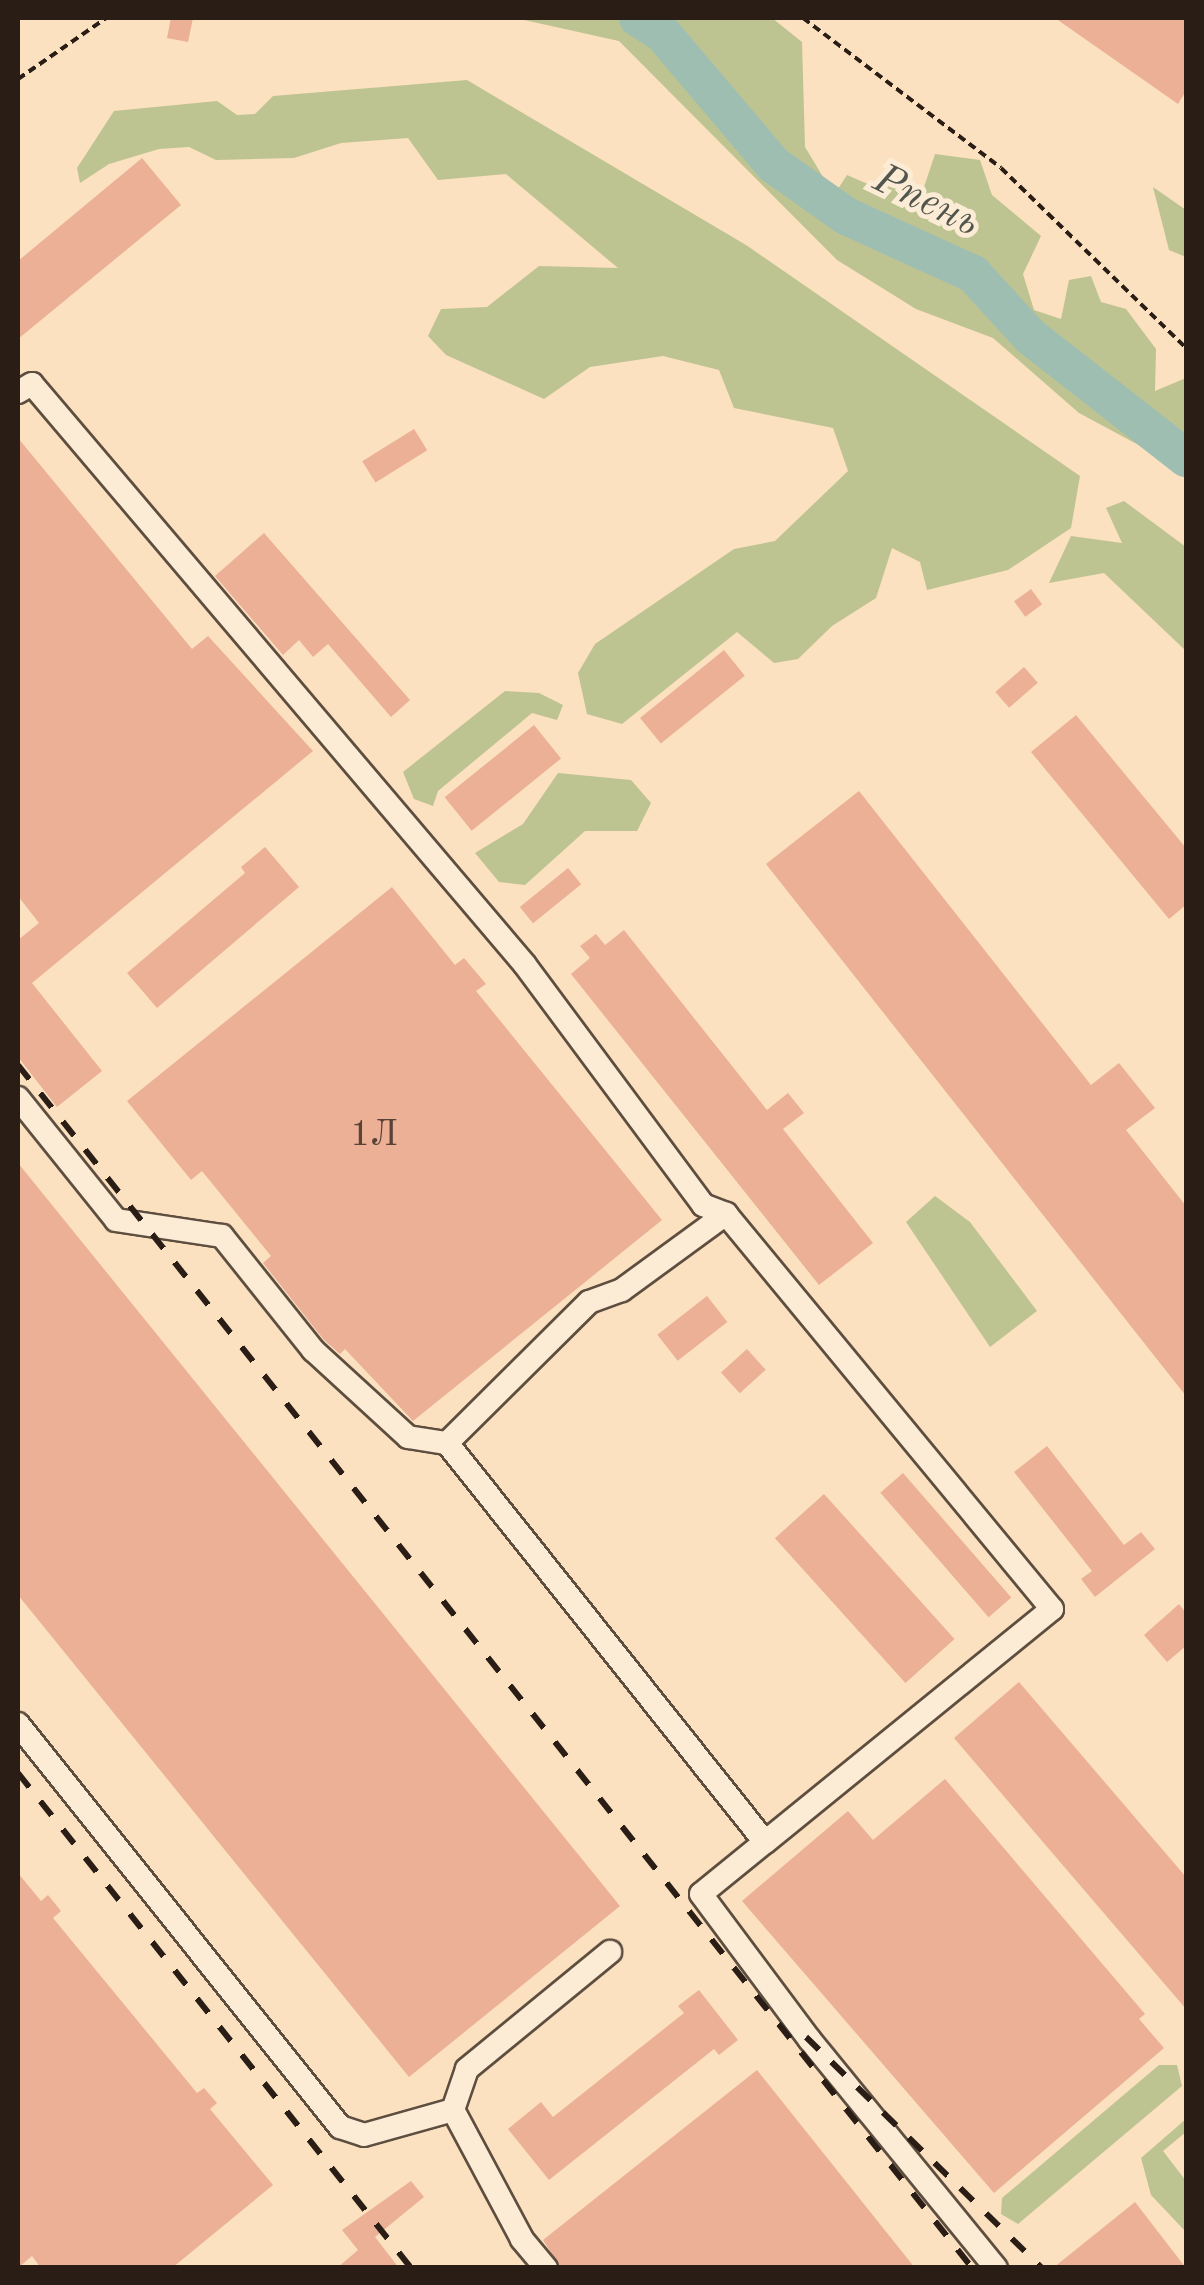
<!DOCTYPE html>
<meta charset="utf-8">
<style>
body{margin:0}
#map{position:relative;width:1204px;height:2285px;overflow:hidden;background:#fbe1bf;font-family:"Old Standard TT",serif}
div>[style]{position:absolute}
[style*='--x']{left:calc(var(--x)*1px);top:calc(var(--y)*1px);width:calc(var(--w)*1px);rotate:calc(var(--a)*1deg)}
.green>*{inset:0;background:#bec392}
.river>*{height:38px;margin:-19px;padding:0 19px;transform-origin:19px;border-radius:19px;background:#9fbeb2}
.building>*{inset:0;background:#ebb095;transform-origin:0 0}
.path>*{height:4px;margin-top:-2px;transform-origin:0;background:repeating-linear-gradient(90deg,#291d16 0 8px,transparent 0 13px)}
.roads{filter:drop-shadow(2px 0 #5e4e40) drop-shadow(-2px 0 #5e4e40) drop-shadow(0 2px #5e4e40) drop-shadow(0 -2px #5e4e40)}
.minor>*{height:22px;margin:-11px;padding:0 11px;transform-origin:11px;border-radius:11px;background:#fcecd5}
.rail>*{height:6px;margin-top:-3px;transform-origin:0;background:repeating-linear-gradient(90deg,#291d16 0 18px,transparent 0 36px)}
span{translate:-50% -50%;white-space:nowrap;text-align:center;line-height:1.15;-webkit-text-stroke:10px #fcecd5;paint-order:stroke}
.number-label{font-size:35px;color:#5a4236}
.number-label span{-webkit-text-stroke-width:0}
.water-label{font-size:42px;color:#52554d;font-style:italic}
.frame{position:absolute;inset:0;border:20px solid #291d16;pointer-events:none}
</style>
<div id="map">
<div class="green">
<i style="clip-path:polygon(515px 18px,772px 18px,802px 42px,805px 147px,834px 195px,847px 175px,870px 185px,893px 176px,921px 196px,935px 154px,980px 160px,992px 195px,1041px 236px,1023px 274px,1034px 310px,1061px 319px,1069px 280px,1091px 276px,1101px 302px,1126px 309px,1156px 349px,1155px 391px,1186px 378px,1186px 480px,1174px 464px,1079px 413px,993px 338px,916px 309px,837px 260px,619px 41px)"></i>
<i style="clip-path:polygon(467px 80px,746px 245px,1080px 476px,1071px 528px,1008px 570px,927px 590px,920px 562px,892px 548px,876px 598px,832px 626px,798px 659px,774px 663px,737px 632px,622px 724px,587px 714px,578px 673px,595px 644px,734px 549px,775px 541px,848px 471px,833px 428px,734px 408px,719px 370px,663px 356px,590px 367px,544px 399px,446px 355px,428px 336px,441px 309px,487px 307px,539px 266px,618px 268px,506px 174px,438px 180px,408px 138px,341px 143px,294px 158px,216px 160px,189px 147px,159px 149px,109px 164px,80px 183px,77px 168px,114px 111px,217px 101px,237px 115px,255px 114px,273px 96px)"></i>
<i style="clip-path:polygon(1153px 187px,1186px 210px,1186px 257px,1169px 250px)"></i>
<i style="clip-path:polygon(1124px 501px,1186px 547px,1186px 651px,1104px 573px,1049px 583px,1071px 536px,1122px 543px,1106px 508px)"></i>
<i style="clip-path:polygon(505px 691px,539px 693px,563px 705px,557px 720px,532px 713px,438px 791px,433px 806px,414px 799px,403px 772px)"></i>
<i style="clip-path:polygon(558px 773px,631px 780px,651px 803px,637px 831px,585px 831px,525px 885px,499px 882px,475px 853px,523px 824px)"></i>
<i style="clip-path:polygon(935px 1196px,970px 1222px,1037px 1311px,990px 1347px,906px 1222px)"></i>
<i style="clip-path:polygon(1159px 2065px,1177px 2065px,1182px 2086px,1018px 2224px,1001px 2214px,1002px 2198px)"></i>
<i style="clip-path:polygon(1186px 2119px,1186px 2132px,1163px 2151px,1186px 2181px,1186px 2232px,1151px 2195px,1141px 2158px)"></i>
</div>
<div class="river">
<i style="--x:638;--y:18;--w:28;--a:32"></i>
<i style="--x:662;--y:33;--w:173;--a:49.7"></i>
<i style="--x:774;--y:165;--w:88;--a:35.3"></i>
<i style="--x:846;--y:216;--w:140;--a:24.5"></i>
<i style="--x:973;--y:274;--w:86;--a:47.4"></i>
<i style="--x:1031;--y:337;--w:197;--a:38"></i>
</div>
<div class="building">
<i style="clip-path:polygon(171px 18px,193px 18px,188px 42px,167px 38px)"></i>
<i style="clip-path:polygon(1055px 18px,1186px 18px,1186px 91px,1178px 104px)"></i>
<i style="clip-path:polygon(142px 158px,181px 205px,18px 339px,18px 261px)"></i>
<i style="left:414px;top:429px;width:25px;height:61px;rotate:58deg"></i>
<i style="clip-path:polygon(18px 438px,192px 649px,208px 636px,313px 751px,32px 983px,102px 1071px,57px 1107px,18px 1057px,18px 940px,39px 923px,18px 896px)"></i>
<i style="clip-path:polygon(264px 533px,410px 700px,391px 717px,328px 644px,313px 657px,299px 640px,283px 655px,215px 576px)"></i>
<i style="left:1031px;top:589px;width:19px;height:21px;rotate:54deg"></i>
<i style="left:724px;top:650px;width:33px;height:108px;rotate:51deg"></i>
<i style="left:1024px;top:667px;width:21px;height:38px;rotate:49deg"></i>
<i style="clip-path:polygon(1076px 715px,1186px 848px,1186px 905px,1169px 919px,1031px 752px)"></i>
<i style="left:534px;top:725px;width:43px;height:115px;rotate:51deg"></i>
<i style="clip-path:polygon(859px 791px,1091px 1085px,1119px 1063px,1155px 1108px,1126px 1130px,1186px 1206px,1186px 1396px,766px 864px)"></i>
<i style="clip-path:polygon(265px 847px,299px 887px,157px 1008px,127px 973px,245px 873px,241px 867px)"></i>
<i style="left:568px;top:868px;width:21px;height:62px;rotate:51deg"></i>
<i style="clip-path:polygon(392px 887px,455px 965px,464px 958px,486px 984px,476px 991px,662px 1220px,413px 1421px,345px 1349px,340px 1354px,324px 1340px,263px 1263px,271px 1256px,202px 1171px,191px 1180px,127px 1101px)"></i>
<i style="clip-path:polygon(624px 930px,767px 1110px,788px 1093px,804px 1113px,783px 1129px,873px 1243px,819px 1285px,571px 974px,590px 958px,580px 946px,596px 934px,605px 945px)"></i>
<i style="clip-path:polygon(18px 1163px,620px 1906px,409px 2077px,18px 1595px)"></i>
<i style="left:707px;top:1296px;width:33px;height:63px;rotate:52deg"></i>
<i style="left:747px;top:1349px;width:28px;height:35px;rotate:48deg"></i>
<i style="clip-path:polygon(1047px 1446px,1124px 1545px,1141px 1532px,1155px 1549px,1095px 1597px,1081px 1579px,1092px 1571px,1014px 1472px)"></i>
<i style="left:903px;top:1473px;width:165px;height:30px;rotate:49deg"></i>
<i style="left:824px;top:1494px;width:195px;height:66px;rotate:48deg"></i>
<i style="clip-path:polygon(1179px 1604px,1186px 1613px,1186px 1646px,1167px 1662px,1144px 1635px)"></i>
<i style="clip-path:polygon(1019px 1682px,1186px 1877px,1186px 2009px,954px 1738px)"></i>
<i style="clip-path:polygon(945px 1779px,1145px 2014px,1139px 2019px,1164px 2048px,994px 2193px,742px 1901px,848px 1811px,873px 1840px)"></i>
<i style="clip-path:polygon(18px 1873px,41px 1901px,48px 1895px,61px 1911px,53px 1918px,197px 2093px,204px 2088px,217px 2103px,210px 2109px,273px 2185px,172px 2268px,41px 2268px,32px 2256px,18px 2268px)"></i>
<i style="clip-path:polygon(699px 1990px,738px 2040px,719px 2055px,714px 2049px,549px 2180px,508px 2129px,541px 2102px,553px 2117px,684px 2013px,678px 2006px)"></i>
<i style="clip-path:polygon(757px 2070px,915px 2268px,561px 2268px,543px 2240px)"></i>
<i style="clip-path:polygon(411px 2181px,424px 2197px,375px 2237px,399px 2268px,337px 2268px,358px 2250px,342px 2230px)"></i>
<i style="clip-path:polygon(1135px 2202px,1186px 2268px,1053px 2268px)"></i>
</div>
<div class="path">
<i style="--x:803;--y:18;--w:248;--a:37.1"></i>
<i style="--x:1001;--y:168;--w:258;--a:44.2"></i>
<i style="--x:18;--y:79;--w:107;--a:-34.7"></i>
</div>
<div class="roads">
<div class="minor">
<i style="--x:18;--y:392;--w:16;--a:-30"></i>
<i style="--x:32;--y:384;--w:762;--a:49.68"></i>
<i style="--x:525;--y:965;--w:299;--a:53.4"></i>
<i style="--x:703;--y:1205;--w:25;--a:21"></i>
<i style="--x:18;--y:1098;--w:156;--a:51.2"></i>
<i style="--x:116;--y:1220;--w:107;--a:8.6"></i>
<i style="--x:222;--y:1236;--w:146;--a:51.4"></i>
<i style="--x:313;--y:1350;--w:129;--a:42.5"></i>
<i style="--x:408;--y:1437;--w:39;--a:9"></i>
<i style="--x:447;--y:1443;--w:510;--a:51.45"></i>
<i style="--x:765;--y:1842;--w:82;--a:140.9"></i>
<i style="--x:701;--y:1894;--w:182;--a:53.3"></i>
<i style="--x:810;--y:2040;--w:294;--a:50.8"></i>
<i style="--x:447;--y:1443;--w:200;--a:-44.8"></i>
<i style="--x:589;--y:1302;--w:35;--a:-20"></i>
<i style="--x:622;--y:1290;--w:129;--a:-36.2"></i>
<i style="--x:726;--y:1214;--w:512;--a:50.47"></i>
<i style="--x:1052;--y:1609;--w:370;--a:140.9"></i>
<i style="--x:18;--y:1724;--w:516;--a:51.37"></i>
<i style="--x:340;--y:2127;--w:25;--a:18"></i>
<i style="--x:364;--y:2135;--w:92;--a:-15.7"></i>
<i style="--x:546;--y:2268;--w:38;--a:-130"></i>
<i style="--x:522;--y:2239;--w:146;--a:-118.1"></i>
<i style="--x:453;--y:2110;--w:43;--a:-71.1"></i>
<i style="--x:467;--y:2069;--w:185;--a:-39.3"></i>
</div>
</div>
<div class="rail">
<i style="--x:18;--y:1065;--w:1535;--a:51.58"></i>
<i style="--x:18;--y:1773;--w:632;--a:51.55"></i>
<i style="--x:806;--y:2037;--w:330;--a:44.4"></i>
</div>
<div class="number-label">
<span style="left:374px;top:1136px">1Л</span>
</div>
<div class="water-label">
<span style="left:926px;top:202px;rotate:26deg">Рпень</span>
</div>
<div class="frame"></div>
</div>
